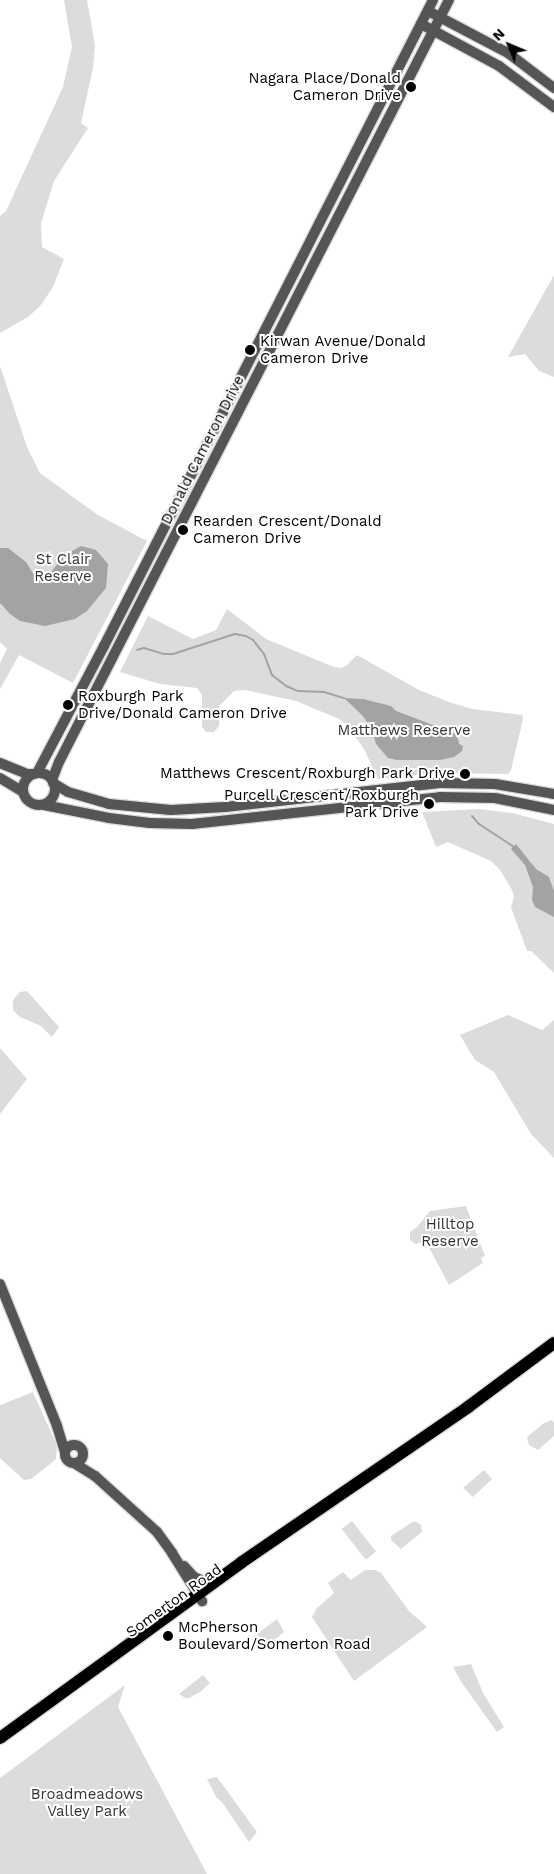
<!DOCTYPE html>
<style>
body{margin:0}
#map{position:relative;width:554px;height:1874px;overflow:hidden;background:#fff;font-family:"Work Sans",sans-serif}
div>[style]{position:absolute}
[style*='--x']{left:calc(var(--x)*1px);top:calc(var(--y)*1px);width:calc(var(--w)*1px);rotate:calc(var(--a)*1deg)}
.green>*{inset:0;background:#dcdcdc;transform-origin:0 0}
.water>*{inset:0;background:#a3a3a3}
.stream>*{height:2px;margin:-1px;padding:0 1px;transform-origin:1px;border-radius:1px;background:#a3a3a3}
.roads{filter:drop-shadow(1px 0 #dbdbdb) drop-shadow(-1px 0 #dbdbdb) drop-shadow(0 1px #dbdbdb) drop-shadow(0 -1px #dbdbdb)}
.minor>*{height:10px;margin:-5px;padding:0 5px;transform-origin:5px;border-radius:5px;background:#555}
.minor>.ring{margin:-5px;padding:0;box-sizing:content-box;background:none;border:10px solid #555;border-radius:50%}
.major>*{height:12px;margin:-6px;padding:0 6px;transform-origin:6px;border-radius:6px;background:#000}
.dots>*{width:14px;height:14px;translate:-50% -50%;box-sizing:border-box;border:2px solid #fff;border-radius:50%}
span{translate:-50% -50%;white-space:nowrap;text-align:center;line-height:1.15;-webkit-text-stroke:4px #fff;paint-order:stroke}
.poi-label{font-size:15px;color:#000}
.right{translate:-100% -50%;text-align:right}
.left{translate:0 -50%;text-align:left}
.street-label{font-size:15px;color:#000}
.park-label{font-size:15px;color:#333}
.north{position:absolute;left:484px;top:20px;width:50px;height:50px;-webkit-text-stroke:4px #fff;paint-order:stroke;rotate:315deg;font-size:14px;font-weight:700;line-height:20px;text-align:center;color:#000}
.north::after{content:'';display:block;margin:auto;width:18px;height:22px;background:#000;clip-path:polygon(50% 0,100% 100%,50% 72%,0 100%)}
</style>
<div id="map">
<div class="green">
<i style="clip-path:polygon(64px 0,87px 0,95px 45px,93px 68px,81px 123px,88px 128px,54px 181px,41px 223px,42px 247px,64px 259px,53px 287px,41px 305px,28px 317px,0 333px,0 216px,6px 211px,63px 87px,72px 47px)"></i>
<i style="clip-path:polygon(554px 275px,554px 377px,539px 371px,525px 354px,508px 357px)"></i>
<i style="clip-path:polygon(0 366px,27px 447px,40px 473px,98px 515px,147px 541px,73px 683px,19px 655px,0 689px,0 663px,7px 649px,0 642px)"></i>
<i style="clip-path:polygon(227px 609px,266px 639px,334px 667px,341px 668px,347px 665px,357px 655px,419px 690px,449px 702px,472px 709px,522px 715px,523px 719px,511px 770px,508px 774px,439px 773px,378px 779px,364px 749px,347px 725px,339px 719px,296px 701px,245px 690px,234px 691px,219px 706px,219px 726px,214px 732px,206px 732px,202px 727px,202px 695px,197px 688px,160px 684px,120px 672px,148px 616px,193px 639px,216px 630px)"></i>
<i style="clip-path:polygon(479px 809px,512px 813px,554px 824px,554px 973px,531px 951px,527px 951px,511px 907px,514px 897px,512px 890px,500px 870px,491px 861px,448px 842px,436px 847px,422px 812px)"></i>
<i style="clip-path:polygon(27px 991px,59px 1027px,52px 1037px,41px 1026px,20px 1017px,13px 1010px,13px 1001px,16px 996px,20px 992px)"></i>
<i style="clip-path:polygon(508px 1015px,542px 1030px,554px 1020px,554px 1158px,531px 1134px,494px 1072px,475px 1060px,460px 1035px)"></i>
<i style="clip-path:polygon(0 1048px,27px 1079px,0 1114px)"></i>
<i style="clip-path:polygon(466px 1206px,485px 1256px,481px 1258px,483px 1263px,449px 1285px,425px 1240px,416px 1244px,410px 1240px,410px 1232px,417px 1227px,430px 1211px)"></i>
<i style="clip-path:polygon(33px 1392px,57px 1446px,56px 1459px,50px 1464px,31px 1479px,24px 1480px,0 1458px,0 1405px)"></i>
<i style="clip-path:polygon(552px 1420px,554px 1423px,554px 1436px,538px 1450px,529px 1445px,527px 1437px,544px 1423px)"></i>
<i style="clip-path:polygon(484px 1470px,492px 1479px,473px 1497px,463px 1488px)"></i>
<i style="left:352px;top:1521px;width:39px;height:13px;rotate:52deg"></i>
<i style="clip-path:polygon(414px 1521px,421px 1525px,422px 1532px,401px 1549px,391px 1540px,391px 1536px)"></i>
<i style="clip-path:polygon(365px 1570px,375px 1570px,381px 1573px,409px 1611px,427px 1627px,354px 1681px,312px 1617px,316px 1609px,334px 1593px,328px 1583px,343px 1572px,351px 1580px)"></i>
<i style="clip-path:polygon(277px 1619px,284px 1632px,264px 1648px,259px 1643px,257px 1634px)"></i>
<i style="clip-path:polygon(471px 1664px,483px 1693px,504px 1727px,497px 1732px,462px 1683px,453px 1667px)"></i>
<i style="clip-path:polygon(203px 1675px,210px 1683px,200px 1692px,187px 1699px,179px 1694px)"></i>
<i style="clip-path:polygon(125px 1685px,118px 1707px,207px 1874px,0 1874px,0 1778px)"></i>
<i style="clip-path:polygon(217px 1777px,257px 1832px,249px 1842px,222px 1802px,216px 1797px,207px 1779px)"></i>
</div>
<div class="water">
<i style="clip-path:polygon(81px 546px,96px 550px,108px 564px,106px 588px,87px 611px,75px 619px,45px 626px,20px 621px,10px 614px,0 603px,0 548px,8px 548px,26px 562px,34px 575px,42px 577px,51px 572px,65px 555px)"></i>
<i style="clip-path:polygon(344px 698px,363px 699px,391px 706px,396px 711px,449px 731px,458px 736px,459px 744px,463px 746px,462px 751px,454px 757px,440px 760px,397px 760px,388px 758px,376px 744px,372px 730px,363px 716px)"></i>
<i style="clip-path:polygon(516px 844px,536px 869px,549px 877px,554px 891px,554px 917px,535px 907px,532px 900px,533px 887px,525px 865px,511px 849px)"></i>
</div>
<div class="stream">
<i style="--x:137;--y:650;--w:7;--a:-16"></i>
<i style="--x:144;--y:648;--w:21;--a:17"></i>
<i style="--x:164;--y:654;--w:9;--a:0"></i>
<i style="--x:173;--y:654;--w:65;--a:-17.9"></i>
<i style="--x:235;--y:634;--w:11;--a:10"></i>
<i style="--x:246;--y:636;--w:8;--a:30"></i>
<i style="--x:253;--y:640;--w:18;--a:52"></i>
<i style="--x:264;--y:654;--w:22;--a:69"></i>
<i style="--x:272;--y:675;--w:18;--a:38"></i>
<i style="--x:286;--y:686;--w:13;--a:23"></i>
<i style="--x:298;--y:691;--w:26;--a:2"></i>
<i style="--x:324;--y:692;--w:21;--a:17"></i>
<i style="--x:472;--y:816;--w:11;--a:49"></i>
<i style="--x:479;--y:824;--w:42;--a:33.3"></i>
</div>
<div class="roads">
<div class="minor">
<i style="--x:428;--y:11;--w:90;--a:27.7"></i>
<i style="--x:508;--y:53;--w:58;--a:37.3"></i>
<i style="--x:421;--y:24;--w:89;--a:28.3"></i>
<i style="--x:499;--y:66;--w:69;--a:36.7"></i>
<i style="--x:0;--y:763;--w:29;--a:22"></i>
<i style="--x:27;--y:774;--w:7;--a:0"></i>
<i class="ring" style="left:23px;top:773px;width:22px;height:22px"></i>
<i style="--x:37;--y:773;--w:144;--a:-62.2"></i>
<i style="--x:104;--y:646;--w:725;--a:-63.01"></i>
<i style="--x:0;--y:778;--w:26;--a:31"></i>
<i style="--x:52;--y:780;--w:19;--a:-69"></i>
<i style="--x:59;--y:762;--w:856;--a:-62.9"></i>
<i style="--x:53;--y:783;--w:17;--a:31"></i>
<i style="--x:68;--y:792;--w:43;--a:16.3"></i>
<i style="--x:109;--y:804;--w:62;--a:5.5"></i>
<i style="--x:171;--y:810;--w:54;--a:-3.2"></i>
<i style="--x:225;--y:807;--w:216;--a:-6.4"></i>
<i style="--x:440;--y:783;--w:55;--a:1"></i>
<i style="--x:495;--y:784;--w:60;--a:9.6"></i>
<i style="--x:44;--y:805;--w:66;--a:11.3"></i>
<i style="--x:109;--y:818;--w:41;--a:7"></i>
<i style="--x:150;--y:823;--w:42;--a:1.4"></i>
<i style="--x:192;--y:824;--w:249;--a:-6.2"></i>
<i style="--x:440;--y:797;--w:55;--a:1"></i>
<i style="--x:495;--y:798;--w:60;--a:11.5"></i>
<i style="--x:0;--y:1284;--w:153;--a:68.1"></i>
<i style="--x:57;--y:1426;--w:27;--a:73"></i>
<i class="ring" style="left:65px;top:1445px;width:8px;height:8px"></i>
<i style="--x:74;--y:1463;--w:25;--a:32"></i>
<i style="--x:95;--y:1476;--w:84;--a:42.1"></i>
<i style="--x:157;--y:1532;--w:26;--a:54"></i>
<i style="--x:172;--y:1553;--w:57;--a:58"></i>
<i style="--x:184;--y:1566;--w:15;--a:48"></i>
<i style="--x:194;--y:1577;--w:8;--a:23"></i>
<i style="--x:201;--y:1580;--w:14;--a:4"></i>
</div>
<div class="major">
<i style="--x:0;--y:1738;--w:299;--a:-36"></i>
<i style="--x:242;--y:1562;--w:274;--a:-34.4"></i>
<i style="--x:468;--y:1407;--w:107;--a:-36.7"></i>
</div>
</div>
<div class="dots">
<i style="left:411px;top:87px;background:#000"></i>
<i style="left:250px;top:350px;background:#000"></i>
<i style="left:183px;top:530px;background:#000"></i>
<i style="left:68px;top:705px;background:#000"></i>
<i style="left:465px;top:774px;background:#000"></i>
<i style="left:429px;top:804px;background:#000"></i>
<i style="left:168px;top:1636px;background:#000"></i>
</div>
<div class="poi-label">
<span class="right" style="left:401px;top:87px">Nagara Place/Donald<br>Cameron Drive</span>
<span class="left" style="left:260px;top:350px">Kirwan Avenue/Donald<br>Cameron Drive</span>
<span class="left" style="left:193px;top:530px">Rearden Crescent/Donald<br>Cameron Drive</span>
<span class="left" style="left:78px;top:705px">Roxburgh Park<br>Drive/Donald Cameron Drive</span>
<span class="right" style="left:455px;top:774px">Matthews Crescent/Roxburgh Park Drive</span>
<span class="right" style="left:419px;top:804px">Purcell Crescent/Roxburgh<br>Park Drive</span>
<span class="left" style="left:178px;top:1636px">McPherson<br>Boulevard/Somerton Road</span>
</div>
<div class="street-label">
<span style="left:203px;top:450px;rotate:-63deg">Donald Cameron Drive</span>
<span style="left:174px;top:1601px;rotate:-36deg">Somerton Road</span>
</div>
<div class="park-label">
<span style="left:63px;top:568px">St Clair<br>Reserve</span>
<span style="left:404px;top:731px">Matthews Reserve</span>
<span style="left:450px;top:1233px">Hilltop<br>Reserve</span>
<span style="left:87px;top:1803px">Broadmeadows<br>Valley Park</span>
</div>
<div class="north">N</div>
</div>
